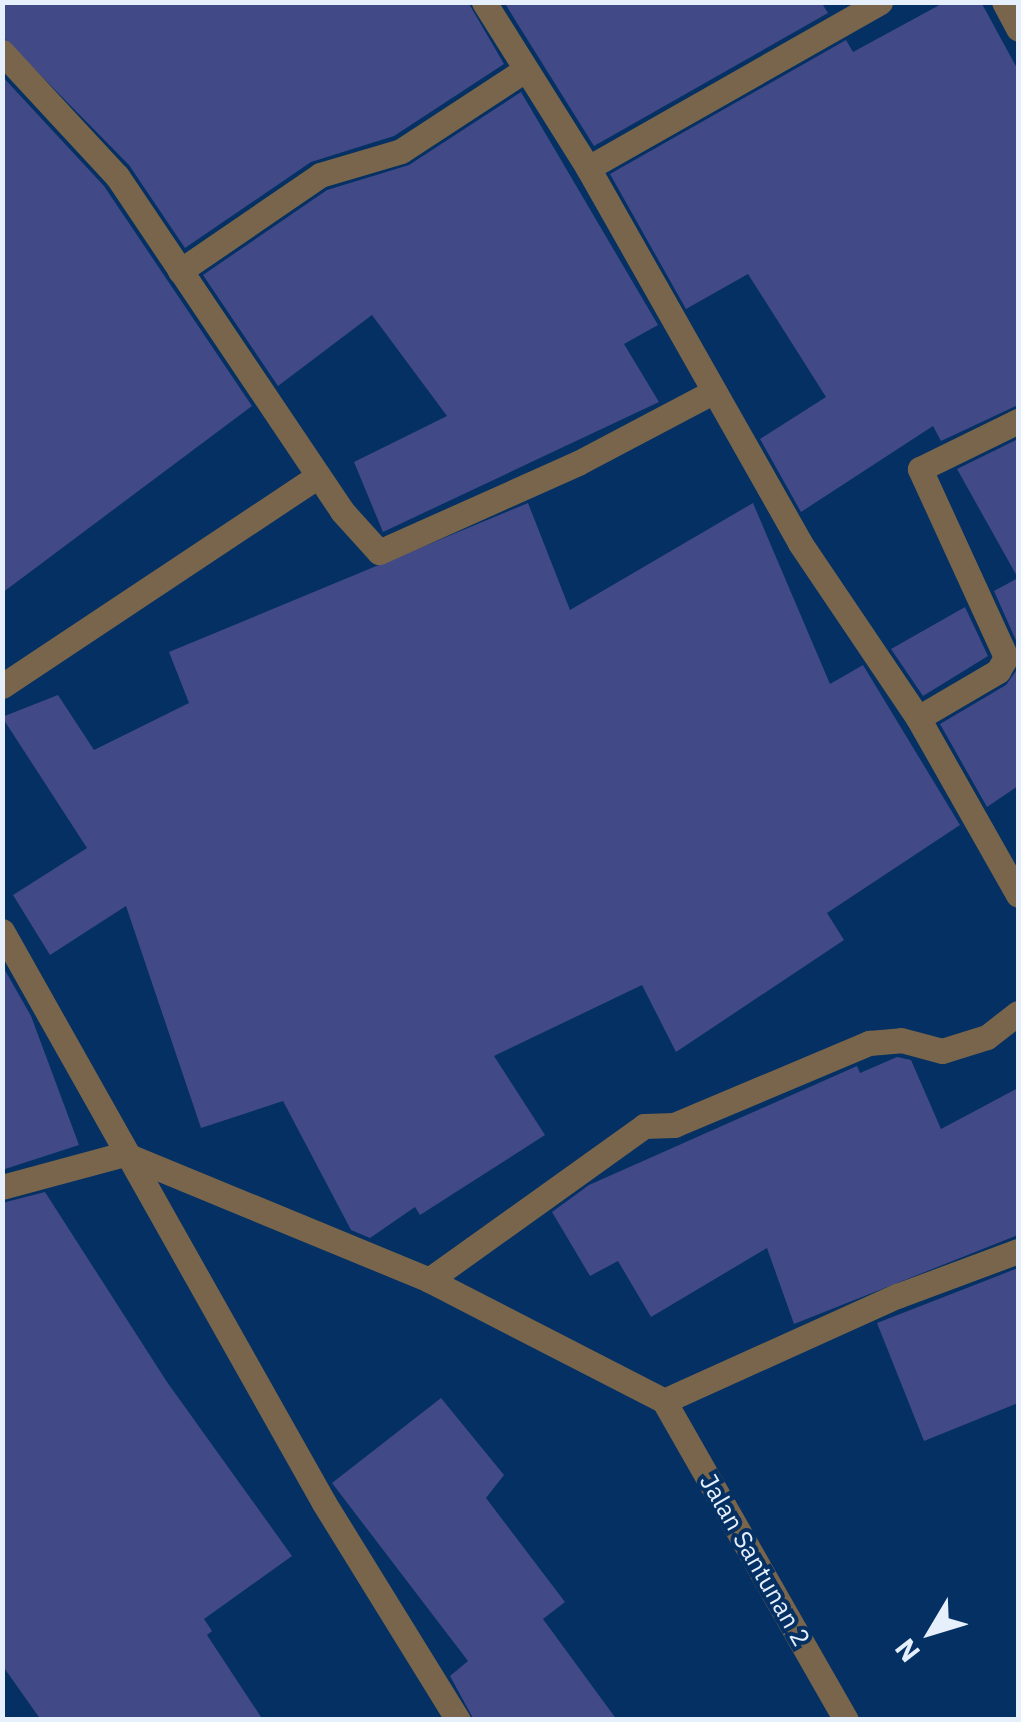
<!DOCTYPE html>
<style>
body{margin:0}
#map{position:relative;width:1021px;height:1722px;overflow:hidden;background:#043063;font-family:"IBM Plex Sans",sans-serif}
div>[style]{position:absolute}
[style*='--x']{left:calc(var(--x)*1px);top:calc(var(--y)*1px);width:calc(var(--w)*1px);rotate:calc(var(--a)*1deg)}
.building>*{inset:0;background:#414986}
.street>*{height:25px;margin:-12.5px;padding:0 12.5px;transform-origin:12.5px;border-radius:12.5px;background:#78654b}
span{translate:-50% -50%;white-space:nowrap;text-align:center;line-height:1.15;-webkit-text-stroke:8px #043063;paint-order:stroke}
.street-label{font-size:25px;color:#e6effc}
.frame{position:absolute;inset:0;border:5px solid #e6effc;pointer-events:none}
.north{position:absolute;left:881px;top:1582px;width:100px;height:100px;-webkit-text-stroke:8px #043063;paint-order:stroke;rotate:232deg;font-size:28px;font-weight:700;line-height:40px;text-align:center;color:#e6effc}
.north::after{content:'';display:block;margin:auto;width:35px;height:45px;background:#e6effc;clip-path:polygon(50% 0,100% 100%,50% 72%,0 100%)}
</style>
<div id="map">
<div class="building">
<i style="clip-path:polygon(2px 2px,468px 2px,504px 64px,394px 136px,311px 162px,185px 248px,129px 165px,2px 36px)"></i>
<i style="clip-path:polygon(504px 2px,821px 2px,828px 13px,594px 146px)"></i>
<i style="clip-path:polygon(945px 2px,981px 2px,1018px 70px,1018px 405px,941px 441px,933px 426px,801px 512px,760px 439px,826px 397px,748px 274px,686px 309px,610px 174px,846px 40px,853px 52px)"></i>
<i style="clip-path:polygon(2px 76px,104px 186px,252px 406px,2px 593px)"></i>
<i style="clip-path:polygon(521px 92px,658px 325px,624px 344px,659px 402px,383px 532px,354px 462px,447px 416px,372px 315px,278px 386px,203px 275px,327px 190px,409px 165px)"></i>
<i style="clip-path:polygon(1018px 439px,1018px 645px,994px 591px,1018px 578px,957px 469px)"></i>
<i style="clip-path:polygon(528px 503px,570px 610px,753px 503px,830px 684px,863px 665px,960px 825px,827px 913px,844px 940px,676px 1052px,642px 985px,494px 1056px,545px 1135px,420px 1215px,415px 1207px,370px 1238px,351px 1230px,283px 1101px,201px 1128px,126px 906px,50px 955px,13px 895px,87px 848px,2px 717px,58px 695px,94px 750px,189px 703px,169px 652px)"></i>
<i style="clip-path:polygon(965px 607px,988px 656px,923px 696px,891px 649px)"></i>
<i style="clip-path:polygon(1018px 668px,1018px 786px,987px 807px,940px 724px,1006px 685px)"></i>
<i style="clip-path:polygon(2px 965px,31px 1016px,79px 1145px,2px 1170px)"></i>
<i style="clip-path:polygon(897px 1057px,911px 1060px,941px 1129px,1018px 1088px,1018px 1235px,794px 1324px,767px 1248px,651px 1317px,618px 1261px,590px 1276px,552px 1212px,589px 1185px,857px 1066px,860px 1073px)"></i>
<i style="clip-path:polygon(45px 1192px,167px 1382px,292px 1556px,204px 1619px,212px 1631px,207px 1635px,263px 1720px,41px 1720px,2px 1665px,2px 1203px)"></i>
<i style="clip-path:polygon(1018px 1268px,1018px 1403px,924px 1441px,877px 1323px)"></i>
<i style="clip-path:polygon(441px 1398px,504px 1475px,486px 1498px,565px 1602px,543px 1619px,617px 1720px,474px 1720px,450px 1676px,468px 1661px,332px 1483px)"></i>
</div>
<div class="street">
<i style="--x:484;--y:2;--w:196;--a:57.9"></i>
<i style="--x:588;--y:168;--w:431;--a:60.5"></i>
<i style="--x:800;--y:543;--w:211;--a:56"></i>
<i style="--x:918;--y:718;--w:203;--a:60.5"></i>
<i style="--x:1004;--y:2;--w:30;--a:62"></i>
<i style="--x:2;--y:52;--w:169;--a:47.2"></i>
<i style="--x:117;--y:176;--w:404;--a:56.1"></i>
<i style="--x:342;--y:511;--w:55;--a:47.9"></i>
<i style="--x:379;--y:552;--w:218;--a:-24.1"></i>
<i style="--x:578;--y:463;--w:150;--a:-27.8"></i>
<i style="--x:588;--y:168;--w:336;--a:-29.6"></i>
<i style="--x:180;--y:271;--w:170;--a:-34.4"></i>
<i style="--x:320;--y:175;--w:84;--a:-16.5"></i>
<i style="--x:401;--y:151;--w:148;--a:-33.2"></i>
<i style="--x:2;--y:686;--w:379;--a:-33.6"></i>
<i style="--x:918;--y:718;--w:93;--a:-30.4"></i>
<i style="--x:998;--y:671;--w:16;--a:-60"></i>
<i style="--x:1006;--y:657;--w:207;--a:-114.6"></i>
<i style="--x:920;--y:469;--w:109;--a:-26.1"></i>
<i style="--x:2;--y:931;--w:656;--a:60.62"></i>
<i style="--x:324;--y:1503;--w:255;--a:58.3"></i>
<i style="--x:2;--y:1187;--w:126;--a:-15.1"></i>
<i style="--x:124;--y:1154;--w:330;--a:22.4"></i>
<i style="--x:429;--y:1280;--w:264;--a:27.2"></i>
<i style="--x:429;--y:1280;--w:264;--a:-35.6"></i>
<i style="--x:644;--y:1126;--w:30;--a:-2"></i>
<i style="--x:674;--y:1125;--w:212;--a:-22.8"></i>
<i style="--x:869;--y:1043;--w:32;--a:-5"></i>
<i style="--x:901;--y:1040;--w:42;--a:15"></i>
<i style="--x:942;--y:1051;--w:47;--a:-17.3"></i>
<i style="--x:987;--y:1037;--w:39;--a:-38"></i>
<i style="--x:664;--y:1401;--w:256;--a:-24.3"></i>
<i style="--x:897;--y:1296;--w:129;--a:-20.4"></i>
<i style="--x:664;--y:1401;--w:367;--a:60.3"></i>
</div>
<div class="street-label">
<span style="left:755px;top:1560px;rotate:60deg">Jalan Santunan 2</span>
</div>
<div class="frame"></div>
<div class="north">N</div>
</div>
